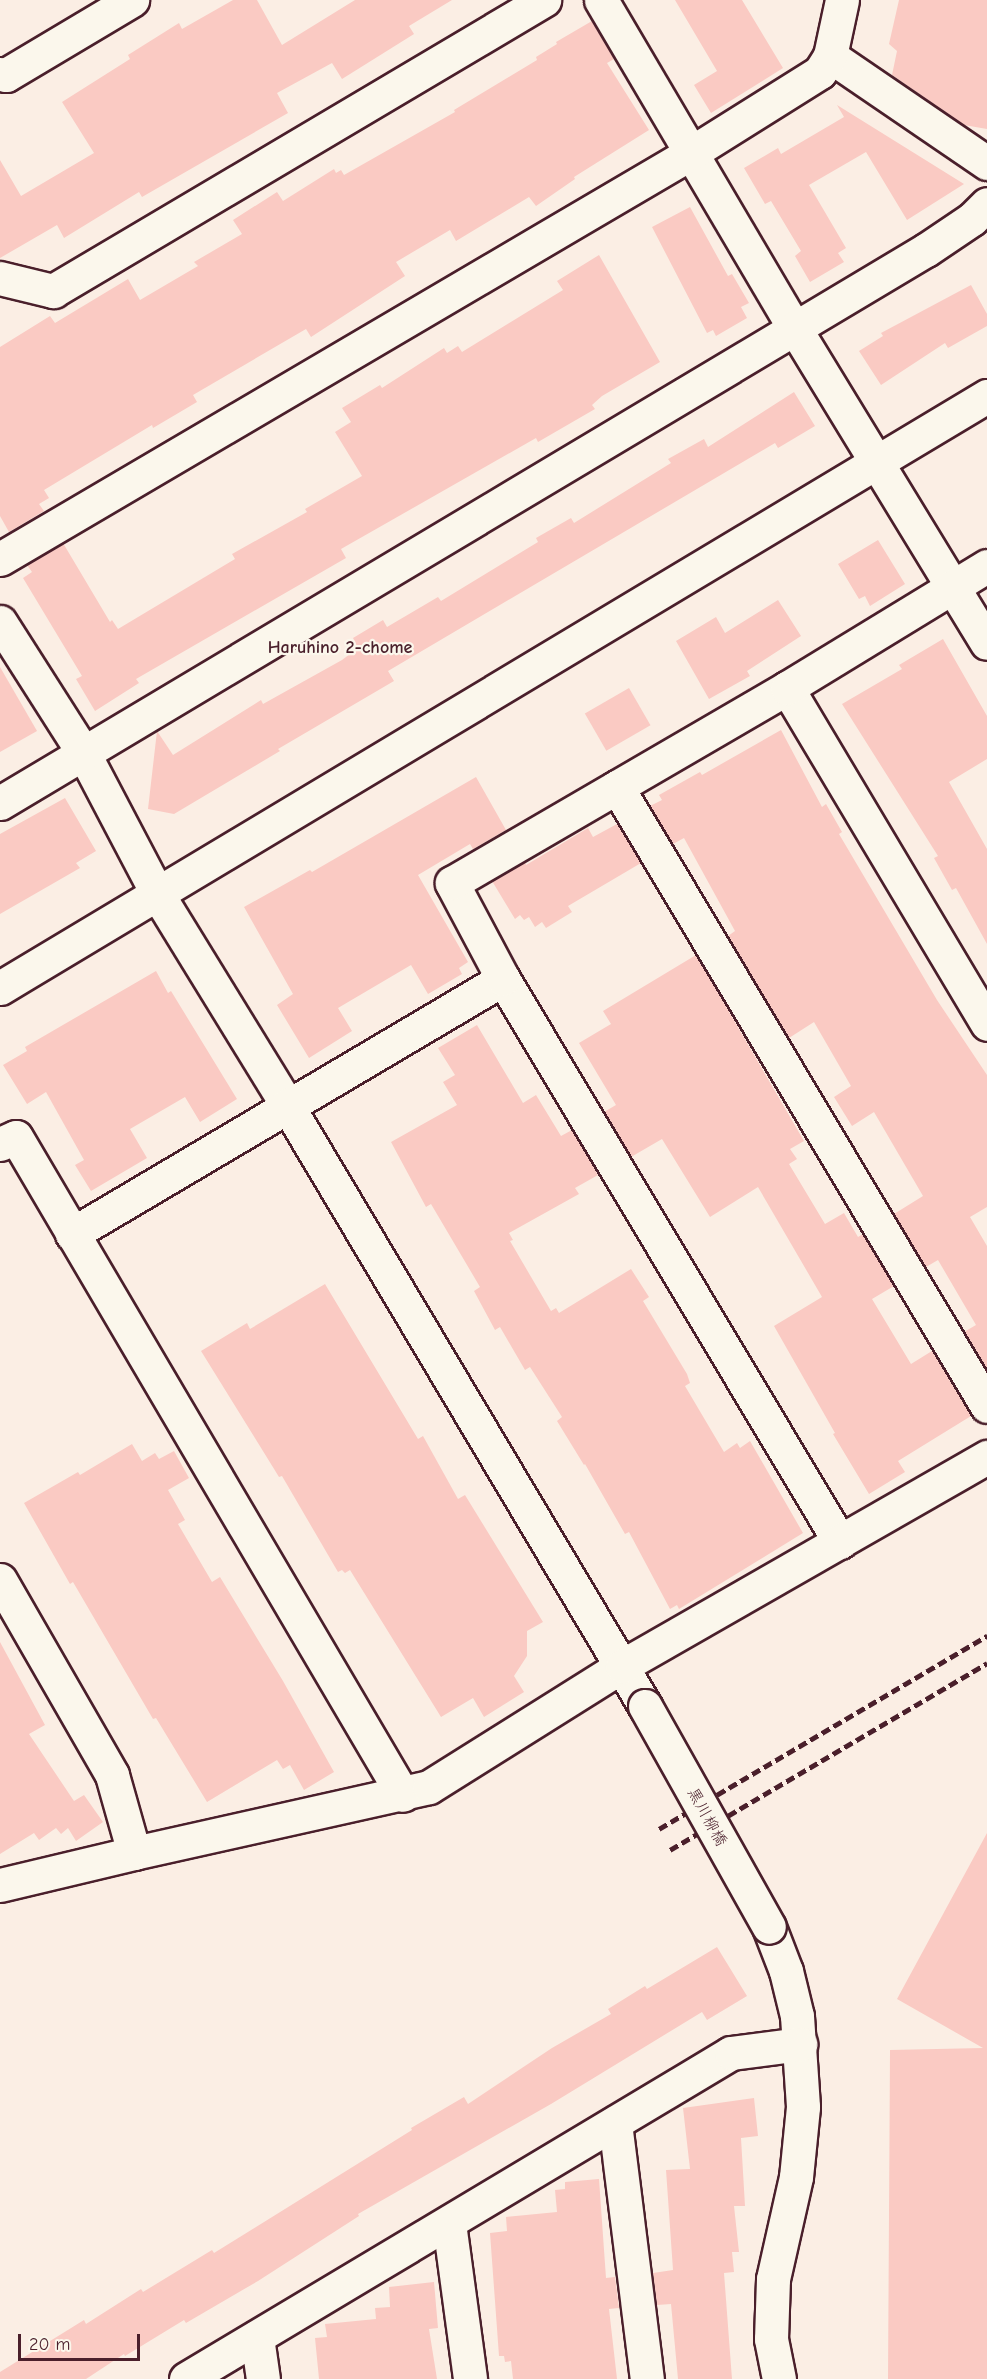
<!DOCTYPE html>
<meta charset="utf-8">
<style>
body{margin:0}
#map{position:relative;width:987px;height:2379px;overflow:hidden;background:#fbeee4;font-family:"Comic Neue","Klee One",sans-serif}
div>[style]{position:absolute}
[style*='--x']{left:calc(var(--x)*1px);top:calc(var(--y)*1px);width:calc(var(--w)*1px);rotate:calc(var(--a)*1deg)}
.building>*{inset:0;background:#facac3;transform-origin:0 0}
.roads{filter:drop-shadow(2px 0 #4a1f2b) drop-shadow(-2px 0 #4a1f2b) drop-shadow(0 2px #4a1f2b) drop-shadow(0 -2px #4a1f2b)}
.minor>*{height:33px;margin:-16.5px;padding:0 16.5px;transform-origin:16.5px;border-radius:16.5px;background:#fbf7ec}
.rail>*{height:4.5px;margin-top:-2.25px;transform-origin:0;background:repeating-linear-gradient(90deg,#4a1f2b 0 9px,transparent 0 13.5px)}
.bridges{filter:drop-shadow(2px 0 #4a1f2b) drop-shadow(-2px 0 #4a1f2b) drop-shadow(0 2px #4a1f2b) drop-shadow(0 -2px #4a1f2b)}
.minor-bridge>*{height:33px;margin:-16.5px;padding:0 16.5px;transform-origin:16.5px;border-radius:16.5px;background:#fbf7ec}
span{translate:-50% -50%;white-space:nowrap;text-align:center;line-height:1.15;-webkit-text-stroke:4.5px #fbf7ec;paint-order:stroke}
.street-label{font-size:16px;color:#4a1f2b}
.neighbourhood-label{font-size:18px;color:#4a1f2b;font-weight:700}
.scale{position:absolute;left:18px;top:2334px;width:122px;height:27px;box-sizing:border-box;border:3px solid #4a1f2b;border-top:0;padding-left:8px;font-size:18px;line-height:21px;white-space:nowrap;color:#4a1f2b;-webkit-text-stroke:4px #fbf7ec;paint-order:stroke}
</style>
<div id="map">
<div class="building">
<i style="clip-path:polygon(233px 0,257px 0,282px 45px,355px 0,452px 0,409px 26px,414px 34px,342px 79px,332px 63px,277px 93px,288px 113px,142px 197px,139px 192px,64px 238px,57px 225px,0 258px,0 160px,21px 196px,94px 153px,62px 102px,130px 59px,128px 55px,179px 23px,182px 29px)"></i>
<i style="clip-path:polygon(675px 0,742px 0,783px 68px,711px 113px,694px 85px,717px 71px)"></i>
<i style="clip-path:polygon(899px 0,987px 0,987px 129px,964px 125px,892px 75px,897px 51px,889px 44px)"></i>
<i style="clip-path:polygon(592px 21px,614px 59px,607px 63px,649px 130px,574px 177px,575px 179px,536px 206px,529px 197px,456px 241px,450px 230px,396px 262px,405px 276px,311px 337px,306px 329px,193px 395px,197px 402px,153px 428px,152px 425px,44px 490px,49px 498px,39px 504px,44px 511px,9px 532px,0 516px,0 347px,50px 316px,55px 323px,128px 279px,140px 300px,198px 266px,194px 262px,242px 234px,233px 220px,277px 192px,283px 201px,334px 169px,336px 173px,341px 170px,344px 175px,455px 112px,454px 110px,537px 60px,536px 57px,557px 44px,556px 42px)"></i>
<i style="clip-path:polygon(837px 105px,964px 184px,907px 220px,866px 152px,809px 185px,846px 248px,838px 253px,844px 262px,810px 282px,795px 256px,801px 251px,771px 201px,765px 204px,744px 168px,778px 148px,781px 154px,844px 117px)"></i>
<i style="clip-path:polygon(690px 207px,728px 276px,732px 274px,749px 303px,741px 307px,747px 318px,716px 336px,713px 330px,707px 333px,652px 227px)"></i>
<i style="clip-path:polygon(599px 255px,660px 362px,602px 396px,592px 405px,595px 409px,538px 442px,536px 438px,341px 549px,346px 558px,136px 679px,139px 683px,95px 711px,76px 679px,82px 676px,23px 578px,32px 572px,27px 565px,63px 543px,110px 622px,112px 620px,118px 629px,235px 559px,232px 554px,307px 512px,305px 509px,362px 476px,335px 432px,351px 422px,342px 408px,380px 385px,382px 388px,444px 348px,447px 353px,458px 346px,462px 352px,563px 290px,557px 281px)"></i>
<i style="clip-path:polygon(971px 285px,987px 314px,987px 326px,948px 348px,945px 343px,881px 385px,859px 351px,883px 336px,881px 333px)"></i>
<i style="clip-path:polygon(794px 392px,815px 426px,778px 448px,775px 443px,388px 671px,394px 681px,278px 749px,280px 751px,174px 814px,148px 809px,157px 731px,173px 755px,261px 700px,263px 704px,342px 660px,358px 648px,353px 638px,383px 620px,387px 627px,438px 597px,441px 601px,538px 542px,536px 538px,571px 518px,574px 523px,671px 463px,668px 459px,704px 439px,708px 447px)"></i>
<i style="clip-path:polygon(878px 540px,905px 584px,870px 606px,865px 596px,859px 599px,838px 564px)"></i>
<i style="clip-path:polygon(778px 600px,801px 636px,747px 671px,750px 676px,709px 699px,676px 641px,716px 617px,725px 633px)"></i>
<i style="clip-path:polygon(943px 639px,987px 716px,987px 759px,949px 782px,987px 849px,987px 944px,956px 888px,952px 890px,934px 858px,938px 856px,842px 704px,902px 669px,899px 665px)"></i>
<i style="clip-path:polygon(0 667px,37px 731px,0 752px)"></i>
<i style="left:629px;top:688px;width:43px;height:51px;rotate:60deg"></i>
<i style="clip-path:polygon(781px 730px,822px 807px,826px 804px,842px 832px,839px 834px,937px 1000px,987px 1075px,987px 1207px,970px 1217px,987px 1246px,987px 1369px,964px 1332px,976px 1325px,938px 1260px,926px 1267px,894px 1214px,923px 1196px,874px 1112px,852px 1126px,834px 1097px,851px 1086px,814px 1022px,789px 1038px,728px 936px,735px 931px,684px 838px,673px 844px,650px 806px,662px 800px,659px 795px,700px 772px,702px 775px)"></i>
<i style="clip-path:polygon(476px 777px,506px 830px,473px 849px,470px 844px,418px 875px,468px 962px,459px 968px,462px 974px,428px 994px,411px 965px,338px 1008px,352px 1031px,309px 1058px,277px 1005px,293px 994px,244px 907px,310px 870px,312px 872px)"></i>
<i style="clip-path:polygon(65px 798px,96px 851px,76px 863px,80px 868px,0 914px,0 834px)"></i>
<i style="clip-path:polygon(617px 824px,641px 863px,568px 906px,572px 912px,546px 928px,542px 922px,535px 927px,529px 917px,524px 920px,520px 915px,515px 919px,492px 881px,525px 862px,526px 865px,588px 828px,593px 837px)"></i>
<i style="clip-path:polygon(696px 955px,804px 1141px,790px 1149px,797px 1159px,789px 1164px,825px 1224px,844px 1213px,858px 1237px,863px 1234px,894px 1286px,872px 1299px,911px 1364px,932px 1351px,971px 1416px,898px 1461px,905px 1472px,869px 1494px,833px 1434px,835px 1433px,774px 1326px,822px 1297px,758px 1187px,710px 1217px,662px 1139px,631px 1157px,604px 1112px,616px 1105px,579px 1043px,611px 1024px,603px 1011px)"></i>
<i style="clip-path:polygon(156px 971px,168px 993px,171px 991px,237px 1099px,200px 1122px,185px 1097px,130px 1129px,147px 1158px,91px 1191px,75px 1165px,84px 1160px,46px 1092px,27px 1104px,3px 1065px,27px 1051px,25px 1047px)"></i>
<i style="clip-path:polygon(477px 1025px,523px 1103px,536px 1095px,561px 1136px,572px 1130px,598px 1175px,575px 1188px,579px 1194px,509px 1233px,513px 1240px,510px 1241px,551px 1311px,556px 1308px,559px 1313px,631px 1269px,649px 1297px,643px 1301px,687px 1374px,690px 1383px,685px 1386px,724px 1452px,737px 1443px,740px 1448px,750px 1441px,803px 1533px,679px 1609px,677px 1605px,670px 1609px,629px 1532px,625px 1534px,585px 1464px,584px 1465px,557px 1421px,562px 1417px,530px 1367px,525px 1370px,500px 1327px,495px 1330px,474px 1291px,480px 1287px,431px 1204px,426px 1207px,391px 1142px,457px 1105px,443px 1082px,455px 1075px,438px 1048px)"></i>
<i style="clip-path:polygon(325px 1284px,418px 1439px,423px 1436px,458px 1499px,465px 1495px,543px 1622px,527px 1631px,527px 1656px,514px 1676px,524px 1692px,484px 1717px,473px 1698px,441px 1717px,350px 1570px,345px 1573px,342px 1570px,338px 1572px,282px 1476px,279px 1477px,201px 1351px,247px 1323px,250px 1329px)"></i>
<i style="clip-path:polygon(132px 1444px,142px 1461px,155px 1453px,159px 1459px,174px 1451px,189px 1478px,168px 1490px,185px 1520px,178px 1524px,212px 1582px,220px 1577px,283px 1681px,334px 1772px,304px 1790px,290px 1765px,283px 1769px,277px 1760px,207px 1802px,156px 1718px,153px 1719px,73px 1582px,70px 1584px,24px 1503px,78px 1472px,80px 1475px)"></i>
<i style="clip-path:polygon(0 1642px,45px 1725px,29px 1734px,74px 1801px,84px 1795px,103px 1822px,76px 1841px,68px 1828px,61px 1834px,56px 1828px,39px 1840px,34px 1833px,0 1854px)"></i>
<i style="clip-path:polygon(987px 1833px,987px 2379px,888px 2379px,890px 2050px,983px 2048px,897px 1999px)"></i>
<i style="clip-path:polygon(717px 1947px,747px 1996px,707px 2020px,702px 2012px,551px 2104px,358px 2214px,359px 2216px,258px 2281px,186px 2323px,184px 2320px,125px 2356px,124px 2354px,86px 2379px,0 2379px,0 2372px,84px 2320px,86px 2324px,141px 2289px,143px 2292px,212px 2250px,214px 2253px,412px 2130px,411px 2128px,464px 2097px,468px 2104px,552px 2048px,611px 2014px,608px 2009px,645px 1986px,647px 1989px)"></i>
<i style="clip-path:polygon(754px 2098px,758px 2136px,741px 2138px,745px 2206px,734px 2206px,739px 2252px,732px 2252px,734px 2272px,724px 2273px,732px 2379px,678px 2379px,671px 2304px,657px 2305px,653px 2273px,673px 2270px,666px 2170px,690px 2169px,683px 2108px)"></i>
<i style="clip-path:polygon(599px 2179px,606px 2278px,615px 2277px,619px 2308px,609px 2309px,617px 2379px,513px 2379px,511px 2361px,505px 2362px,504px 2356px,499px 2356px,490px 2233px,507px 2231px,506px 2217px,557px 2212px,555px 2190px,565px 2189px,565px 2182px)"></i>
<i style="clip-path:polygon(434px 2282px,438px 2328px,429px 2329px,437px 2379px,319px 2379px,315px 2338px,327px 2337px,325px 2324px,376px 2319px,375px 2308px,390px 2307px,389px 2287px)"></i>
</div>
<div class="roads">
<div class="minor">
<i style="--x:601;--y:0;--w:380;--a:59.5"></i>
<i style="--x:794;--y:327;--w:370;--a:58.6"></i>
<i style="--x:830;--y:56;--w:190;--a:34.3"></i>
<i style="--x:0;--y:74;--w:6;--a:9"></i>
<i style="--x:6;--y:75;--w:147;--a:-30.8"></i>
<i style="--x:0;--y:278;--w:55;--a:13.8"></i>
<i style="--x:53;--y:291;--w:571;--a:-30.65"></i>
<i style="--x:0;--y:559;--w:801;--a:-30.44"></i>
<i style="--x:691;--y:153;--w:152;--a:-32.1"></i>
<i style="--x:820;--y:72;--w:19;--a:-58"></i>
<i style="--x:830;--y:56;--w:57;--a:-77.9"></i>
<i style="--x:0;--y:622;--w:156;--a:57.5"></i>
<i style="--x:84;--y:754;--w:159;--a:62.3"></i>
<i style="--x:158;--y:895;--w:246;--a:58.4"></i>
<i style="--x:287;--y:1105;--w:700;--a:59.22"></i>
<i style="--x:787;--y:688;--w:391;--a:59.2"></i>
<i style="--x:617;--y:787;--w:721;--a:59.13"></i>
<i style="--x:0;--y:803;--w:1079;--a:-30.85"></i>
<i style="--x:926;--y:250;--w:55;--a:-34"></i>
<i style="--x:972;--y:219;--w:21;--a:-45"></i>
<i style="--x:0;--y:988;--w:1151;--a:-30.96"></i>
<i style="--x:0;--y:1144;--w:17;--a:-24"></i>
<i style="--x:16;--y:1137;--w:763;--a:59.54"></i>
<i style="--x:72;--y:1234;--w:501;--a:-30.61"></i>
<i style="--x:840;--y:1542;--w:656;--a:-120.9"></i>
<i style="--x:503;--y:979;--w:109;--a:-118"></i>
<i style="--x:452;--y:883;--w:388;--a:-30.2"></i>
<i style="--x:787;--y:688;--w:234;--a:-31.4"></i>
<i style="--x:0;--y:1580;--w:225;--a:60.1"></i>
<i style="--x:112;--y:1775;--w:81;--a:74.2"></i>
<i style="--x:0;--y:1885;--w:138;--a:-13.4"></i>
<i style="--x:134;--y:1853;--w:302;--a:-12.6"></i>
<i style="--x:429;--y:1787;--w:228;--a:-32.1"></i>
<i style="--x:622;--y:1666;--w:421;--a:-29.8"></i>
<i style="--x:769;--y:1927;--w:47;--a:68.9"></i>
<i style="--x:786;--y:1971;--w:46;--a:76.3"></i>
<i style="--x:797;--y:2016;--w:91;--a:86.2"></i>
<i style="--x:803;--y:2107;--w:70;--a:95.7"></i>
<i style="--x:796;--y:2177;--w:105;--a:102.7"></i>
<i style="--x:773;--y:2279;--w:60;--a:91.9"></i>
<i style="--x:771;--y:2339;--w:41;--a:78.7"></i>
<i style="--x:615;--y:2123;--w:258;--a:82.9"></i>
<i style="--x:449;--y:2223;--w:157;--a:82.3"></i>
<i style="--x:257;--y:2337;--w:42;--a:81.9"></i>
<i style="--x:186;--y:2379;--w:635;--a:-30.89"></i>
<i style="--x:731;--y:2053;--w:70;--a:-7.4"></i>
</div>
</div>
<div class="rail">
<i style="--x:659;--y:1829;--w:381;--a:-30.5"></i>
<i style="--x:670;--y:1850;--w:368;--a:-30.5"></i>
</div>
<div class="bridges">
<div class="minor-bridge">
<i style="--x:645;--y:1706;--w:253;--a:60.7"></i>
</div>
</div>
<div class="street-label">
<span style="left:707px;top:1817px;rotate:61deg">黒川柳橋</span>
</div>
<div class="neighbourhood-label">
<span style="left:340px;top:648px">Haruhino 2-chome</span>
</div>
<div class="scale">20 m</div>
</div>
